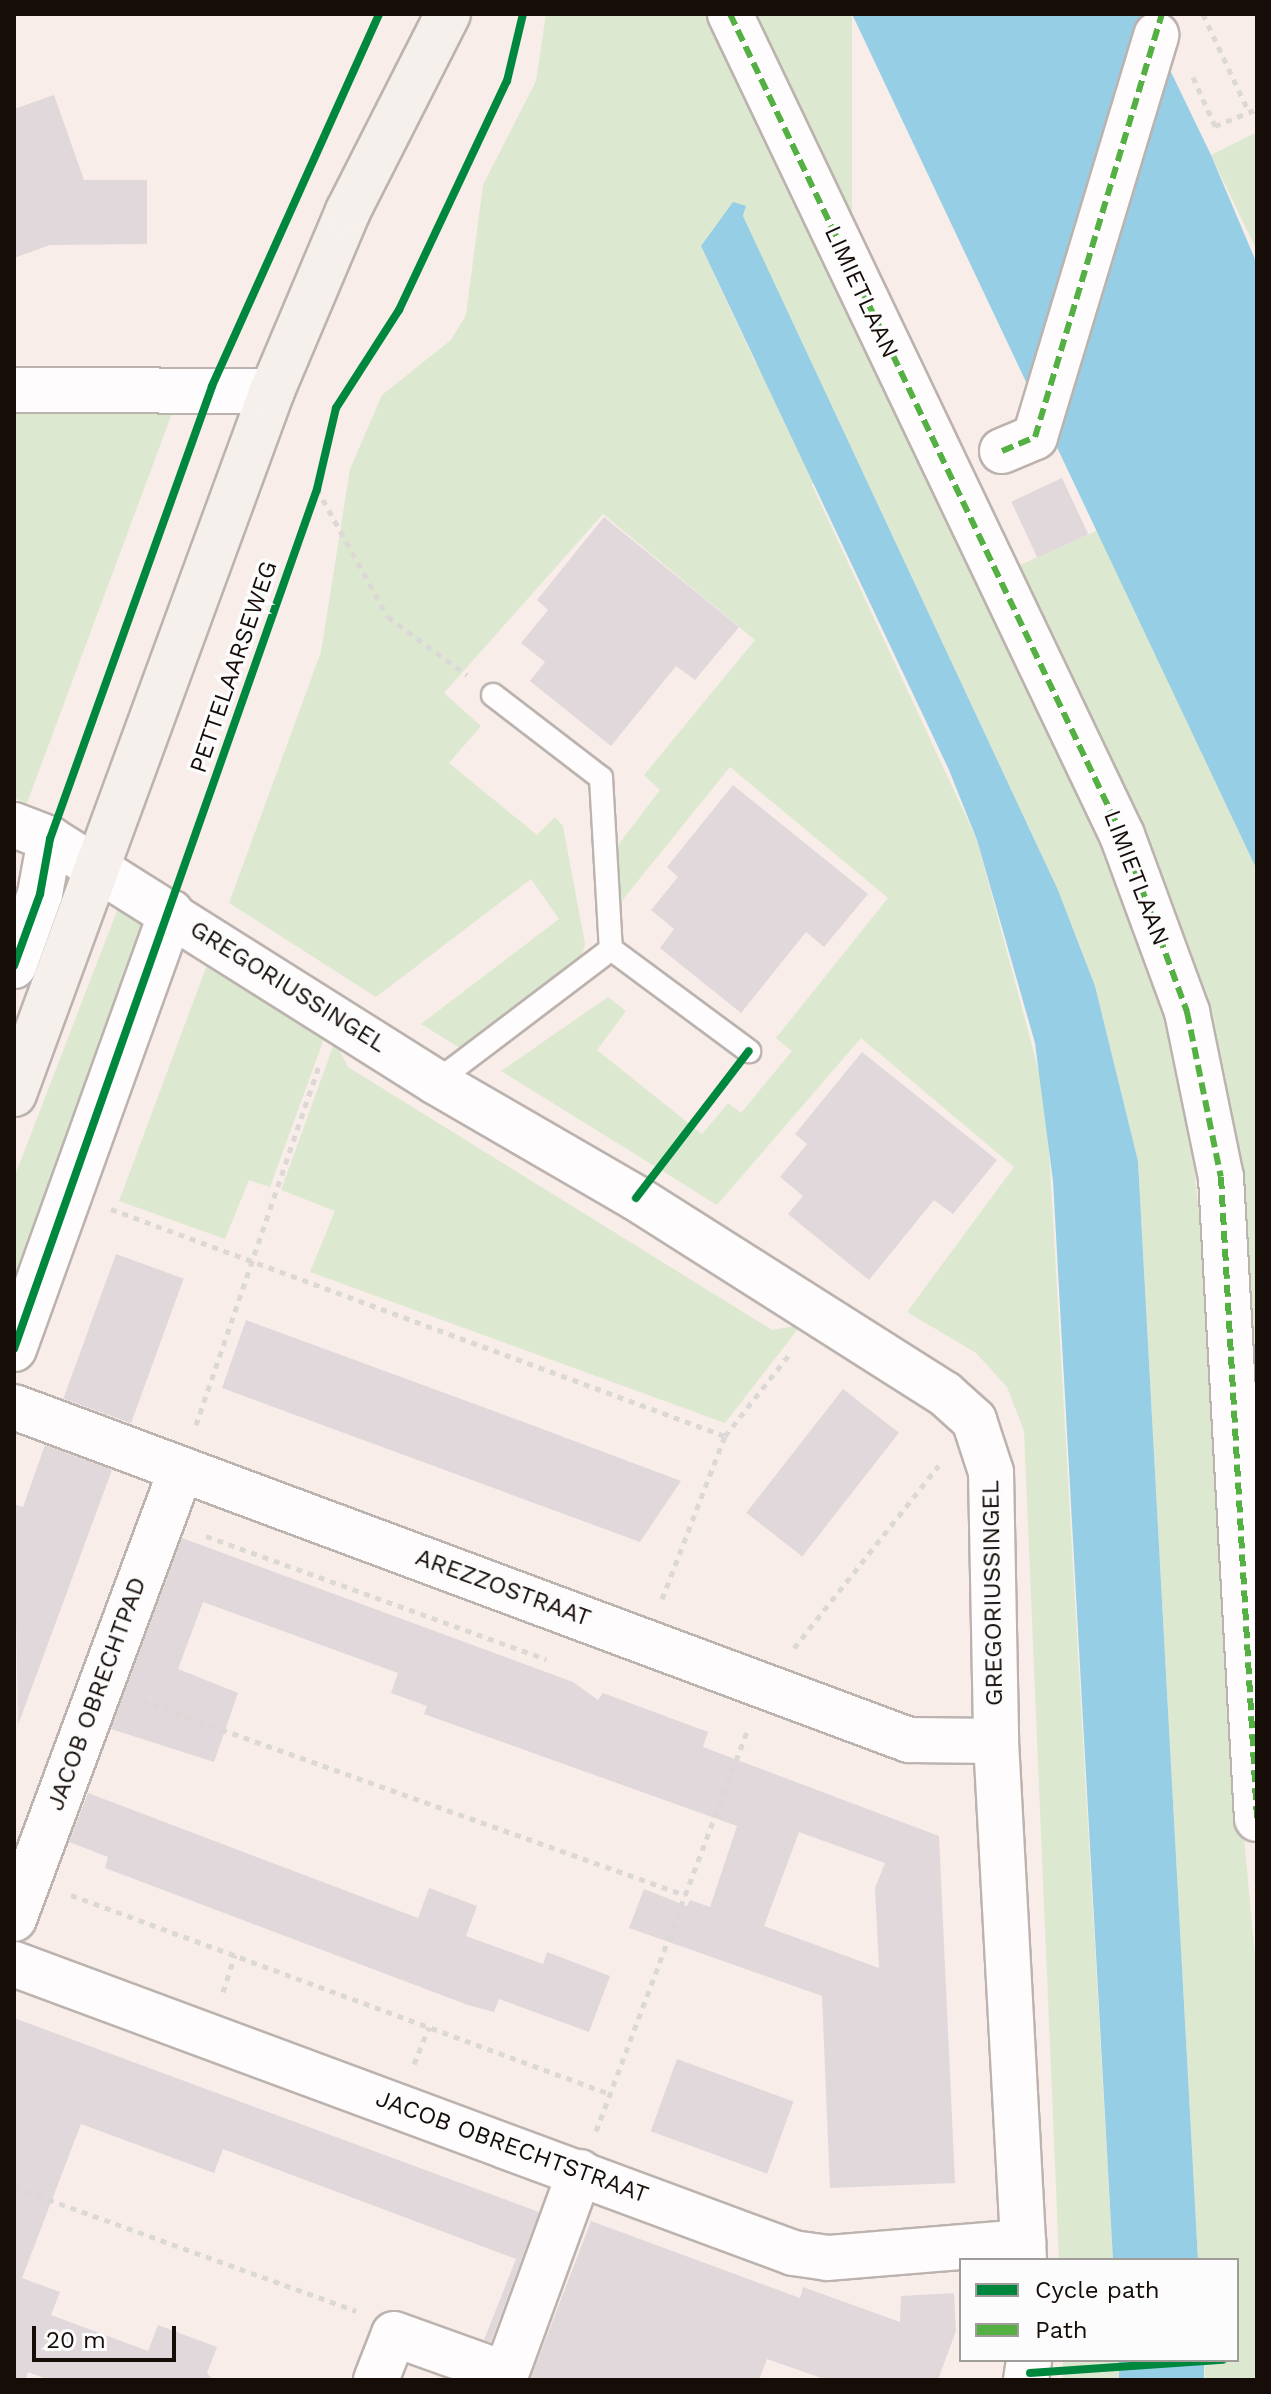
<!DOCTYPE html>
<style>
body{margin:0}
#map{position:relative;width:1271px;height:2394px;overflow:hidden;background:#f8ede9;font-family:"Work Sans",sans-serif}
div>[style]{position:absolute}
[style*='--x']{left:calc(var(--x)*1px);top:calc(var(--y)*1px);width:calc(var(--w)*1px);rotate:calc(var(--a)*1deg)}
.green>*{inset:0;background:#dce9d0;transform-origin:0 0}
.water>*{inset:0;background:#96cee6;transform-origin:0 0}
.building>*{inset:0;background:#e1d8dc;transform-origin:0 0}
.path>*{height:5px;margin-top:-2.5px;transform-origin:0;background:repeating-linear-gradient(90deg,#dbd8d6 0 6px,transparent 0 12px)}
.roads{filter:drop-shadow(2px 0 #bcb2ae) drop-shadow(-2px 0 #bcb2ae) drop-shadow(0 2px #bcb2ae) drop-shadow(0 -2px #bcb2ae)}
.lane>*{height:22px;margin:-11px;padding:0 11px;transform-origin:11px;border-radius:11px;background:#fefcfc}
.street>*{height:44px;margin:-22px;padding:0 22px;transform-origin:22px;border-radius:22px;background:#fefcfc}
.secondary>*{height:44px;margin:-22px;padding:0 22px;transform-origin:22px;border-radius:22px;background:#f5f0ec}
.quiet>*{height:6px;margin-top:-3px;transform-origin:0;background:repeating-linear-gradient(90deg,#55b044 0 12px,transparent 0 18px)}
.cycleway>*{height:8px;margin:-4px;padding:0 4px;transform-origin:4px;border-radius:4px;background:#00873e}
span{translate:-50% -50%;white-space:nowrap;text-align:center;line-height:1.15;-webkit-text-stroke:7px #fcfcfc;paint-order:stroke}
.street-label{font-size:24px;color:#160c08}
.frame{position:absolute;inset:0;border:16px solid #160c08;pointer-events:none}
.legend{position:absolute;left:959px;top:2258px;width:280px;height:104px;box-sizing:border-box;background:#fcfcfc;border:2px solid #a09c9a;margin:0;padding:10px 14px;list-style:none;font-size:24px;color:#160c08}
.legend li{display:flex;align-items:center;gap:16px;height:40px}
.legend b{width:40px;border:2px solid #a09c9a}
.scale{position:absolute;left:32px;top:2326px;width:144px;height:36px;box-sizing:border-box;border:4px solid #160c08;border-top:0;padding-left:10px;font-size:24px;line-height:28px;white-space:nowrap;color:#160c08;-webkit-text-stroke:6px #fcfcfc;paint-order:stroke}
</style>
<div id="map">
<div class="green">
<i style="clip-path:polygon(546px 14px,716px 14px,1113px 861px,1169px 1023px,1192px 1147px,1207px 1290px,1222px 1598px,1257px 1979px,1257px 2380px,1205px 2380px,1204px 2360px,1237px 2360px,1237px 2260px,1198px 2260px,1138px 1161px,1095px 986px,1058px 890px,743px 216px,746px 207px,701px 246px,977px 840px,1046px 1098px,1113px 2260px,1059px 2260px,1024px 1431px,1007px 1387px,976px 1353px,907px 1312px,1014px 1167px,861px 1038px,717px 1205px,501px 1071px,608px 997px,626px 1011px,597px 1050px,702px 1134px,728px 1103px,741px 1113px,792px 1051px,776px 1038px,888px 898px,730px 767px,616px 908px,615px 849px,660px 790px,644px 775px,755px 640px,603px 514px,444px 693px,481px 726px,449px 763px,537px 835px,555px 817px,563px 826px,585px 944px,580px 963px,460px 1048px,421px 1024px,559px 919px,531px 879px,376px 997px,229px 903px,321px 652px,350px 469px,382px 395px,451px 340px,466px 315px,483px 185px,536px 81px)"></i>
<i style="left:756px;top:14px;width:96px;height:470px"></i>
<i style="clip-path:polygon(1257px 132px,1257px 251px,1211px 155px)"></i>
<i style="clip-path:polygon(174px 408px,27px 803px,14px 798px,14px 411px)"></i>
<i style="clip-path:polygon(1098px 530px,1257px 870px,1257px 1687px,1233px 1189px,1018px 566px)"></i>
<i style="clip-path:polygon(125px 890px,162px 900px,14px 1312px,14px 1178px)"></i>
<i style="clip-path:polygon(207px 965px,325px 1036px,270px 1187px,249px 1180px,225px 1239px,119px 1201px)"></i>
<i style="clip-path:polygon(335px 1041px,348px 1067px,772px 1330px,801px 1325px,725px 1423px,310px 1272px,335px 1211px,281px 1190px)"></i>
<i style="left:1063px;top:2360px;width:56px;height:20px"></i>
</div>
<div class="water">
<i style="clip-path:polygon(852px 14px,1143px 14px,1211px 155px,1257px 264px,1257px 870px)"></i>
<i style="clip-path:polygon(733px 202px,746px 206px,743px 216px,1058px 890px,1095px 986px,1138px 1161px,1198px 2260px,1113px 2260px,1053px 1181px,1035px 1043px,977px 840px,949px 770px,701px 246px)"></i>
<i style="left:1119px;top:2360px;width:85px;height:20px"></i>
</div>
<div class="building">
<i style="clip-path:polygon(54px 95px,84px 180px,147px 180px,147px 244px,50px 245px,14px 258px,14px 109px)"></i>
<i style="left:1062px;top:478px;width:62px;height:56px;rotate:65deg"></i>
<i style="clip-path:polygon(604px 517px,739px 627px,695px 680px,676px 666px,611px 746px,530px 681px,545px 662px,521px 643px,548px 610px,537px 600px)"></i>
<i style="clip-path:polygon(733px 785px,868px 894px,824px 947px,806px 932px,741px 1013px,660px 948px,674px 929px,651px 910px,678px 877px,667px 867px)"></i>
<i style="clip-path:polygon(862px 1052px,997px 1160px,953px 1214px,934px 1200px,869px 1280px,788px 1214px,803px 1196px,780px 1177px,807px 1144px,795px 1134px)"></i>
<i style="left:116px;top:1254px;width:72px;height:154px;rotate:20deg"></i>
<i style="clip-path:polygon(246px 1320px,537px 1427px,681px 1481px,640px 1542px,287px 1412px,222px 1388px)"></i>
<i style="left:843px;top:1389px;width:71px;height:157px;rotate:38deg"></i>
<i style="clip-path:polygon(45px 1445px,112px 1470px,18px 1725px,14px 1504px,23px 1507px)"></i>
<i style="clip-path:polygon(evenodd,182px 1538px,573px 1682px,598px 1700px,603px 1693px,708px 1732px,703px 1747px,939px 1836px,955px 2183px,830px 2188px,822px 1996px,629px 1928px,644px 1889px,687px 1906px,690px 1900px,710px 1907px,737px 1826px,424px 1714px,427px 1706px,391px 1693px,398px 1673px,203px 1602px,178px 1669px,238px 1693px,214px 1762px,111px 1729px,182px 1538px,799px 1832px,885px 1863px,875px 1888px,879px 1968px,764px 1926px,799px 1832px)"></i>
<i style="clip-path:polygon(88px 1793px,418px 1918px,429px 1888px,477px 1906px,466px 1936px,543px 1964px,547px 1952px,610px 1976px,589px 2032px,499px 1999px,494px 2012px,468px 2005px,105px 1868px,108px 1857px,69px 1842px)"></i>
<i style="clip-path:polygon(14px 2018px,539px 2212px,491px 2342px,484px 2340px,516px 2259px,223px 2149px,214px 2173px,81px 2124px,22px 2278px,60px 2292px,51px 2315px,148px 2351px,158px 2325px,217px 2347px,207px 2373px,213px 2380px,49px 2380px,28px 2372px,25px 2380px,14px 2380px)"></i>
<i style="left:677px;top:2059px;width:124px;height:77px;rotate:20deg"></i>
<i style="clip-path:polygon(591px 2221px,800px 2298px,803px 2287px,900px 2322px,901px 2296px,954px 2293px,956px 2331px,938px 2380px,827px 2380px,767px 2359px,759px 2380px,530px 2380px)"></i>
</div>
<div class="path">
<i style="--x:1203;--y:14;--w:106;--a:64.9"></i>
<i style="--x:1193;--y:77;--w:54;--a:65.8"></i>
<i style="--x:1215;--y:126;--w:45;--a:-22"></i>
<i style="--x:317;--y:489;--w:146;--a:61"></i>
<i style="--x:388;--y:617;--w:98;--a:36.3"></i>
<i style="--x:111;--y:1209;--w:655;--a:20.29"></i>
<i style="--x:725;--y:1436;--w:108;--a:-51.8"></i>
<i style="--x:196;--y:1425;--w:383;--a:-71.1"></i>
<i style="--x:206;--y:1536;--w:362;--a:19.9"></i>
<i style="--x:662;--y:1599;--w:175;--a:-68.9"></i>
<i style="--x:794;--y:1648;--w:233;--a:-51.6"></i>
<i style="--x:142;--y:1701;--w:577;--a:19.66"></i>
<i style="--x:71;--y:1895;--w:575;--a:20.26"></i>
<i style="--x:223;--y:1992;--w:39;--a:-72"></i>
<i style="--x:414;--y:2064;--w:40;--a:-68"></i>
<i style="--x:596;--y:2131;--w:430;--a:-69.3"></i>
<i style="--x:14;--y:2187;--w:364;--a:19.9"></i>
</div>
<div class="roads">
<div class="lane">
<i style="--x:493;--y:695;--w:136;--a:37.5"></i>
<i style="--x:601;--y:778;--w:171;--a:86.7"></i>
<i style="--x:611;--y:949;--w:172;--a:36.5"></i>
<i style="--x:436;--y:1082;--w:220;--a:-37.2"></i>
</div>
<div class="street">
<i style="--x:730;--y:14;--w:910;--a:64.48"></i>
<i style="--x:1122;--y:835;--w:189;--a:69.8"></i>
<i style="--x:1187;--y:1012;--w:168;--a:78.4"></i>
<i style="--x:1221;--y:1177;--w:643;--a:86.79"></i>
<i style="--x:14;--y:390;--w:258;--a:0.2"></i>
<i style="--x:1002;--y:451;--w:36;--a:-23"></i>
<i style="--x:1035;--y:437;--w:420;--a:-73.2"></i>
<i style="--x:14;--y:825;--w:39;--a:21"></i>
<i style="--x:50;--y:839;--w:456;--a:32.2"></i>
<i style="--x:436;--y:1082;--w:231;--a:30.1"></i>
<i style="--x:636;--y:1198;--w:366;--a:32.4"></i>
<i style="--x:945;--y:1394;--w:39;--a:42"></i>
<i style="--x:974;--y:1420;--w:55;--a:71.9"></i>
<i style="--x:991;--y:1472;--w:269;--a:88.9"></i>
<i style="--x:996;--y:1741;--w:520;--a:86.91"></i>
<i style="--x:14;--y:966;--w:77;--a:-70.1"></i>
<i style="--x:40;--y:894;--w:56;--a:-79.7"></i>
<i style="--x:14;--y:1349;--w:464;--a:-70.2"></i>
<i style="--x:14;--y:1407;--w:955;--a:20.41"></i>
<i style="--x:909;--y:1740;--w:87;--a:0.7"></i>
<i style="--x:14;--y:1919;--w:480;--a:-69.6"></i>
<i style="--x:14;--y:1964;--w:831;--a:20.35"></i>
<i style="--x:793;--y:2253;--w:34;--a:8"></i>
<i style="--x:827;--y:2258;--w:197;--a:-4.7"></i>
<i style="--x:376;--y:2380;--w:49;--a:-68.6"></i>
<i style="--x:394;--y:2334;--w:119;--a:19.7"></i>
<i style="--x:506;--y:2374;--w:215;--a:-69.9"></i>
<i style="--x:1026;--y:2380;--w:20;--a:-81"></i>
</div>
<div class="secondary">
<i style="--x:14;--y:1094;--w:749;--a:-69.85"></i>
<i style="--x:272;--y:391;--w:195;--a:-67.1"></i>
<i style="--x:348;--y:211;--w:221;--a:-63.1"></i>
</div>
</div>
<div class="quiet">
<i style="--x:730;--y:14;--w:910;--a:64.48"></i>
<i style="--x:1122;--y:835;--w:189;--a:69.8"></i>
<i style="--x:1187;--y:1012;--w:168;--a:78.4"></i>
<i style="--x:1221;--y:1177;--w:643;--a:86.79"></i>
<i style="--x:1002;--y:451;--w:36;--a:-23"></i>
<i style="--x:1035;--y:437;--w:442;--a:-73.3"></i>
</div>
<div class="cycleway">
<i style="--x:14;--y:966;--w:77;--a:-70.1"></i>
<i style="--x:40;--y:894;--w:56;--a:-79.7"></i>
<i style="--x:50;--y:839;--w:481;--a:-70.3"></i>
<i style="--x:212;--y:386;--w:408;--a:-65.8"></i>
<i style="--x:636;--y:1198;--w:185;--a:-52.5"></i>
<i style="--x:14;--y:1349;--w:912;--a:-70.59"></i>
<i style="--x:317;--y:489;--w:83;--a:-76.8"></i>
<i style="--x:336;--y:408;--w:117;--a:-57.3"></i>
<i style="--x:399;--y:310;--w:253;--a:-64.8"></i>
<i style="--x:507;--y:81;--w:69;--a:-76.6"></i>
<i style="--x:1030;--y:2373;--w:193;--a:-3.9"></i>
</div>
<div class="street-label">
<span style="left:861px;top:292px;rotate:65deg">LIMIETLAAN</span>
<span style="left:234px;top:667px;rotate:-71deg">PETTELAARSEWEG</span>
<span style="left:1136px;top:878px;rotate:69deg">LIMIETLAAN</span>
<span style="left:288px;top:987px;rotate:32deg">GREGORIUSSINGEL</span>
<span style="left:503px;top:1588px;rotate:20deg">AREZZOSTRAAT</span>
<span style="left:993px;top:1593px;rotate:-91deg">GREGORIUSSINGEL</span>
<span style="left:97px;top:1694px;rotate:-70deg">JACOB OBRECHTPAD</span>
<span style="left:512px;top:2147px;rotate:20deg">JACOB OBRECHTSTRAAT</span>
</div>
<div class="frame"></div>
<ul class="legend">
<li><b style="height:10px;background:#00873e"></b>Cycle path</li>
<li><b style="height:10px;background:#55b044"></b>Path</li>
</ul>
<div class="scale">20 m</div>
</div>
